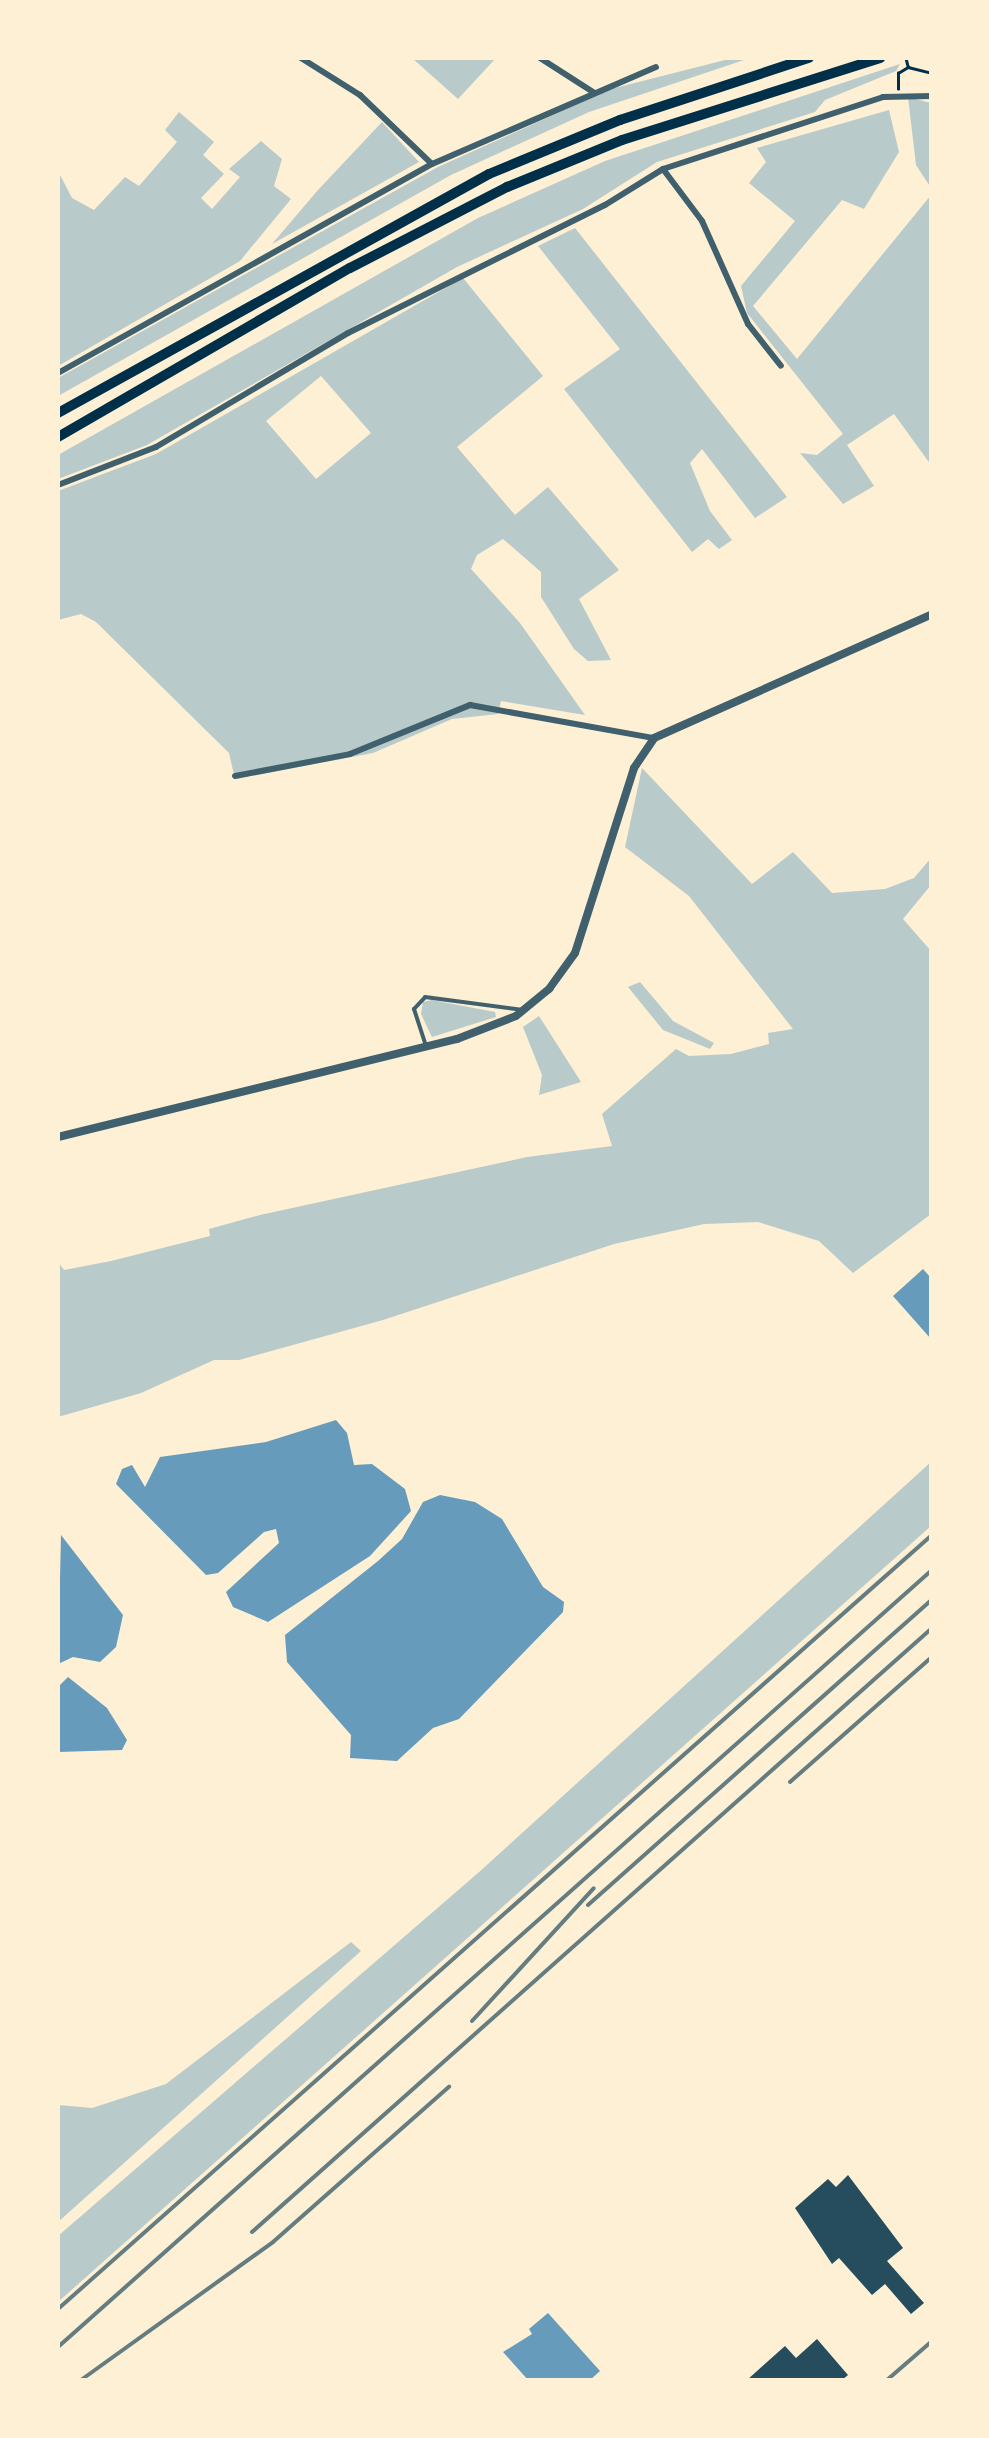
<!DOCTYPE html>
<style>
body{margin:0}
#map{position:relative;width:989px;height:2438px;overflow:hidden;background:#fdf0d5;font-family:"Archivo Narrow",sans-serif}
div>[style]{position:absolute}
[style*='--x']{left:calc(var(--x)*1px);top:calc(var(--y)*1px);width:calc(var(--w)*1px);rotate:calc(var(--a)*1deg)}
.green>*{inset:0;background:#b9caca}
.water>*{inset:0;background:#669bbc}
.building>*{inset:0;background:#264d5e}
.path>*{height:2.5px;margin:-1.25px;padding:0 1.25px;transform-origin:1.25px;border-radius:1.25px;background:#003049}
.service>*{height:4px;margin:-2px;padding:0 2px;transform-origin:2px;border-radius:2px;background:#3f606c}
.minor>*{height:6px;margin:-3px;padding:0 3px;transform-origin:3px;border-radius:3px;background:#3f606c}
.tertiary>*{height:8px;margin:-4px;padding:0 4px;transform-origin:4px;border-radius:4px;background:#3f606c}
.primary>*{height:10px;margin:-5px;padding:0 5px;transform-origin:5px;border-radius:5px;background:#003049}
.rail>*{height:4px;margin:-2px;padding:0 2px;transform-origin:2px;border-radius:2px;background:#657d81}
span{translate:-50% -50%;white-space:nowrap;text-align:center;line-height:1.15;-webkit-text-stroke:8px #fdf0d5;paint-order:stroke}
.frame{position:absolute;inset:0;border:60px solid #fdf0d5;pointer-events:none}
</style>
<div id="map">
<div class="green">
<i style="clip-path:polygon(412px 58px,496px 58px,458px 99px)"></i>
<i style="clip-path:polygon(733px 58px,750px 58px,589px 112px,451px 175px,58px 396px,58px 378px,438px 167px,611px 89px)"></i>
<i style="clip-path:polygon(900px 64px,896px 71px,825px 100px,815px 112px,657px 162px,583px 209px,457px 267px,147px 445px,58px 479px,58px 455px,478px 218px,605px 161px)"></i>
<i style="clip-path:polygon(908px 97px,931px 103px,931px 188px,916px 165px)"></i>
<i style="clip-path:polygon(889px 110px,899px 152px,864px 209px,842px 200px,753px 306px,797px 359px,931px 195px,931px 465px,894px 414px,847px 445px,874px 486px,843px 504px,800px 453px,817px 455px,843px 434px,747px 313px,741px 286px,795px 221px,749px 183px,766px 162px,757px 148px)"></i>
<i style="clip-path:polygon(179px 112px,214px 142px,203px 155px,224px 174px,201px 198px,212px 209px,240px 177px,229px 169px,261px 141px,282px 159px,274px 186px,291px 199px,240px 261px,58px 366px,58px 171px,72px 198px,94px 210px,125px 177px,139px 186px,177px 142px,165px 130px)"></i>
<i style="clip-path:polygon(382px 122px,419px 162px,272px 244px,318px 190px)"></i>
<i style="clip-path:polygon(575px 228px,787px 497px,755px 518px,702px 449px,690px 463px,710px 511px,732px 540px,719px 549px,708px 539px,692px 552px,564px 389px,620px 349px,538px 246px)"></i>
<i style="clip-path:polygon(evenodd,463px 278px,543px 376px,457px 447px,515px 515px,548px 487px,619px 570px,579px 599px,611px 660px,588px 661px,574px 649px,541px 597px,541px 572px,503px 539px,477px 555px,471px 569px,520px 623px,585px 715px,501px 701px,498px 714px,452px 719px,373px 753px,235px 779px,229px 753px,96px 622px,81px 614px,58px 620px,58px 491px,156px 454px,463px 278px,321px 376px,371px 433px,316px 479px,266px 421px,321px 376px)"></i>
<i style="clip-path:polygon(642px 768px,752px 884px,793px 852px,832px 893px,885px 889px,914px 878px,931px 858px,931px 885px,903px 919px,931px 951px,931px 1214px,853px 1273px,819px 1241px,758px 1222px,704px 1224px,614px 1244px,383px 1320px,239px 1360px,214px 1360px,141px 1393px,58px 1417px,58px 1262px,64px 1270px,111px 1261px,210px 1236px,209px 1229px,260px 1215px,527px 1157px,612px 1146px,602px 1114px,676px 1049px,689px 1056px,731px 1054px,769px 1044px,768px 1033px,793px 1029px,689px 896px,625px 847px)"></i>
<i style="clip-path:polygon(640px 982px,673px 1021px,714px 1043px,710px 1049px,663px 1030px,628px 987px)"></i>
<i style="clip-path:polygon(432px 1000px,495px 1012px,496px 1017px,432px 1037px,421px 1014px,423px 1002px)"></i>
<i style="clip-path:polygon(539px 1016px,581px 1082px,539px 1095px,542px 1075px,523px 1027px)"></i>
<i style="clip-path:polygon(931px 1462px,931px 1526px,58px 2302px,58px 2236px,478px 1873px)"></i>
<i style="clip-path:polygon(351px 1942px,361px 1951px,58px 2222px,58px 2105px,92px 2108px,166px 2084px)"></i>
</div>
<div class="water">
<i style="clip-path:polygon(923px 1269px,931px 1278px,931px 1339px,893px 1296px)"></i>
<i style="clip-path:polygon(336px 1420px,347px 1433px,354px 1465px,372px 1464px,405px 1489px,411px 1511px,370px 1556px,268px 1622px,233px 1607px,226px 1592px,279px 1543px,276px 1529px,264px 1532px,218px 1573px,206px 1575px,116px 1484px,122px 1469px,132px 1465px,145px 1487px,160px 1457px,266px 1442px)"></i>
<i style="clip-path:polygon(440px 1495px,475px 1502px,502px 1519px,543px 1587px,564px 1602px,563px 1612px,459px 1719px,433px 1728px,397px 1761px,350px 1758px,351px 1735px,287px 1662px,285px 1635px,378px 1561px,402px 1539px,423px 1502px)"></i>
<i style="clip-path:polygon(61px 1535px,123px 1615px,116px 1647px,100px 1662px,73px 1657px,58px 1664px)"></i>
<i style="clip-path:polygon(68px 1677px,107px 1708px,127px 1740px,122px 1750px,58px 1752px,58px 1687px)"></i>
<i style="clip-path:polygon(548px 2313px,600px 2371px,590px 2380px,528px 2380px,503px 2352px,532px 2334px,529px 2329px)"></i>
</div>
<div class="building">
<i style="clip-path:polygon(848px 2175px,903px 2248px,887px 2261px,924px 2303px,911px 2314px,885px 2284px,872px 2295px,839px 2258px,832px 2264px,795px 2208px,828px 2179px,836px 2187px)"></i>
<i style="clip-path:polygon(817px 2339px,848px 2375px,842px 2380px,747px 2380px,785px 2346px,796px 2358px)"></i>
</div>
<div class="path">
<i style="--x:906;--y:58;--w:8;--a:76"></i>
<i style="--x:898;--y:89;--w:16;--a:-90"></i>
<i style="--x:898;--y:73;--w:12;--a:-31"></i>
<i style="--x:908;--y:67;--w:25;--a:14"></i>
</div>
<div class="service">
<i style="--x:426;--y:1046;--w:39;--a:-108"></i>
<i style="--x:414;--y:1009;--w:16;--a:-47"></i>
<i style="--x:425;--y:997;--w:99;--a:7.6"></i>
</div>
<div class="minor">
<i style="--x:301;--y:58;--w:70;--a:32.1"></i>
<i style="--x:360;--y:95;--w:98;--a:43.8"></i>
<i style="--x:540;--y:58;--w:63;--a:32.7"></i>
<i style="--x:663;--y:169;--w:65;--a:53.1"></i>
<i style="--x:702;--y:221;--w:113;--a:65.9"></i>
<i style="--x:748;--y:324;--w:53;--a:51.8"></i>
<i style="--x:58;--y:373;--w:428;--a:-29.2"></i>
<i style="--x:432;--y:164;--w:244;--a:-23.4"></i>
<i style="--x:58;--y:485;--w:105;--a:-21.2"></i>
<i style="--x:156;--y:447;--w:223;--a:-30.7"></i>
<i style="--x:348;--y:333;--w:287;--a:-26.5"></i>
<i style="--x:605;--y:205;--w:68;--a:-31.8"></i>
<i style="--x:663;--y:169;--w:231;--a:-18.1"></i>
<i style="--x:883;--y:97;--w:49;--a:-1.2"></i>
<i style="--x:235;--y:776;--w:117;--a:-10.8"></i>
<i style="--x:350;--y:754;--w:130;--a:-22.2"></i>
<i style="--x:470;--y:705;--w:187;--a:10.2"></i>
</div>
<div class="tertiary">
<i style="--x:58;--y:1137;--w:411;--a:-13.8"></i>
<i style="--x:457;--y:1039;--w:63;--a:-21.3"></i>
<i style="--x:516;--y:1016;--w:43;--a:-39.3"></i>
<i style="--x:549;--y:989;--w:44;--a:-54.2"></i>
<i style="--x:575;--y:953;--w:194;--a:-72.3"></i>
<i style="--x:634;--y:768;--w:36;--a:-56"></i>
<i style="--x:654;--y:738;--w:304;--a:-24"></i>
</div>
<div class="primary">
<i style="--x:58;--y:413;--w:493;--a:-29"></i>
<i style="--x:489;--y:174;--w:142;--a:-22.4"></i>
<i style="--x:620;--y:120;--w:199;--a:-18.2"></i>
<i style="--x:58;--y:437;--w:337;--a:-30.1"></i>
<i style="--x:350;--y:268;--w:177;--a:-27.3"></i>
<i style="--x:507;--y:187;--w:124;--a:-22.2"></i>
<i style="--x:622;--y:140;--w:271;--a:-17.6"></i>
</div>
<div class="rail">
<i style="--x:790;--y:1782;--w:189;--a:-41.4"></i>
<i style="--x:588;--y:1905;--w:460;--a:-41.6"></i>
<i style="--x:472;--y:2021;--w:180;--a:-47.5"></i>
<i style="--x:252;--y:2232;--w:910;--a:-41.61"></i>
<i style="--x:58;--y:2309;--w:1167;--a:-41.53"></i>
<i style="--x:58;--y:2347;--w:1169;--a:-41.64"></i>
<i style="--x:81;--y:2380;--w:236;--a:-35.7"></i>
<i style="--x:273;--y:2242;--w:235;--a:-41.4"></i>
<i style="--x:887;--y:2380;--w:60;--a:-40.9"></i>
</div>
<div class="frame"></div>
</div>
